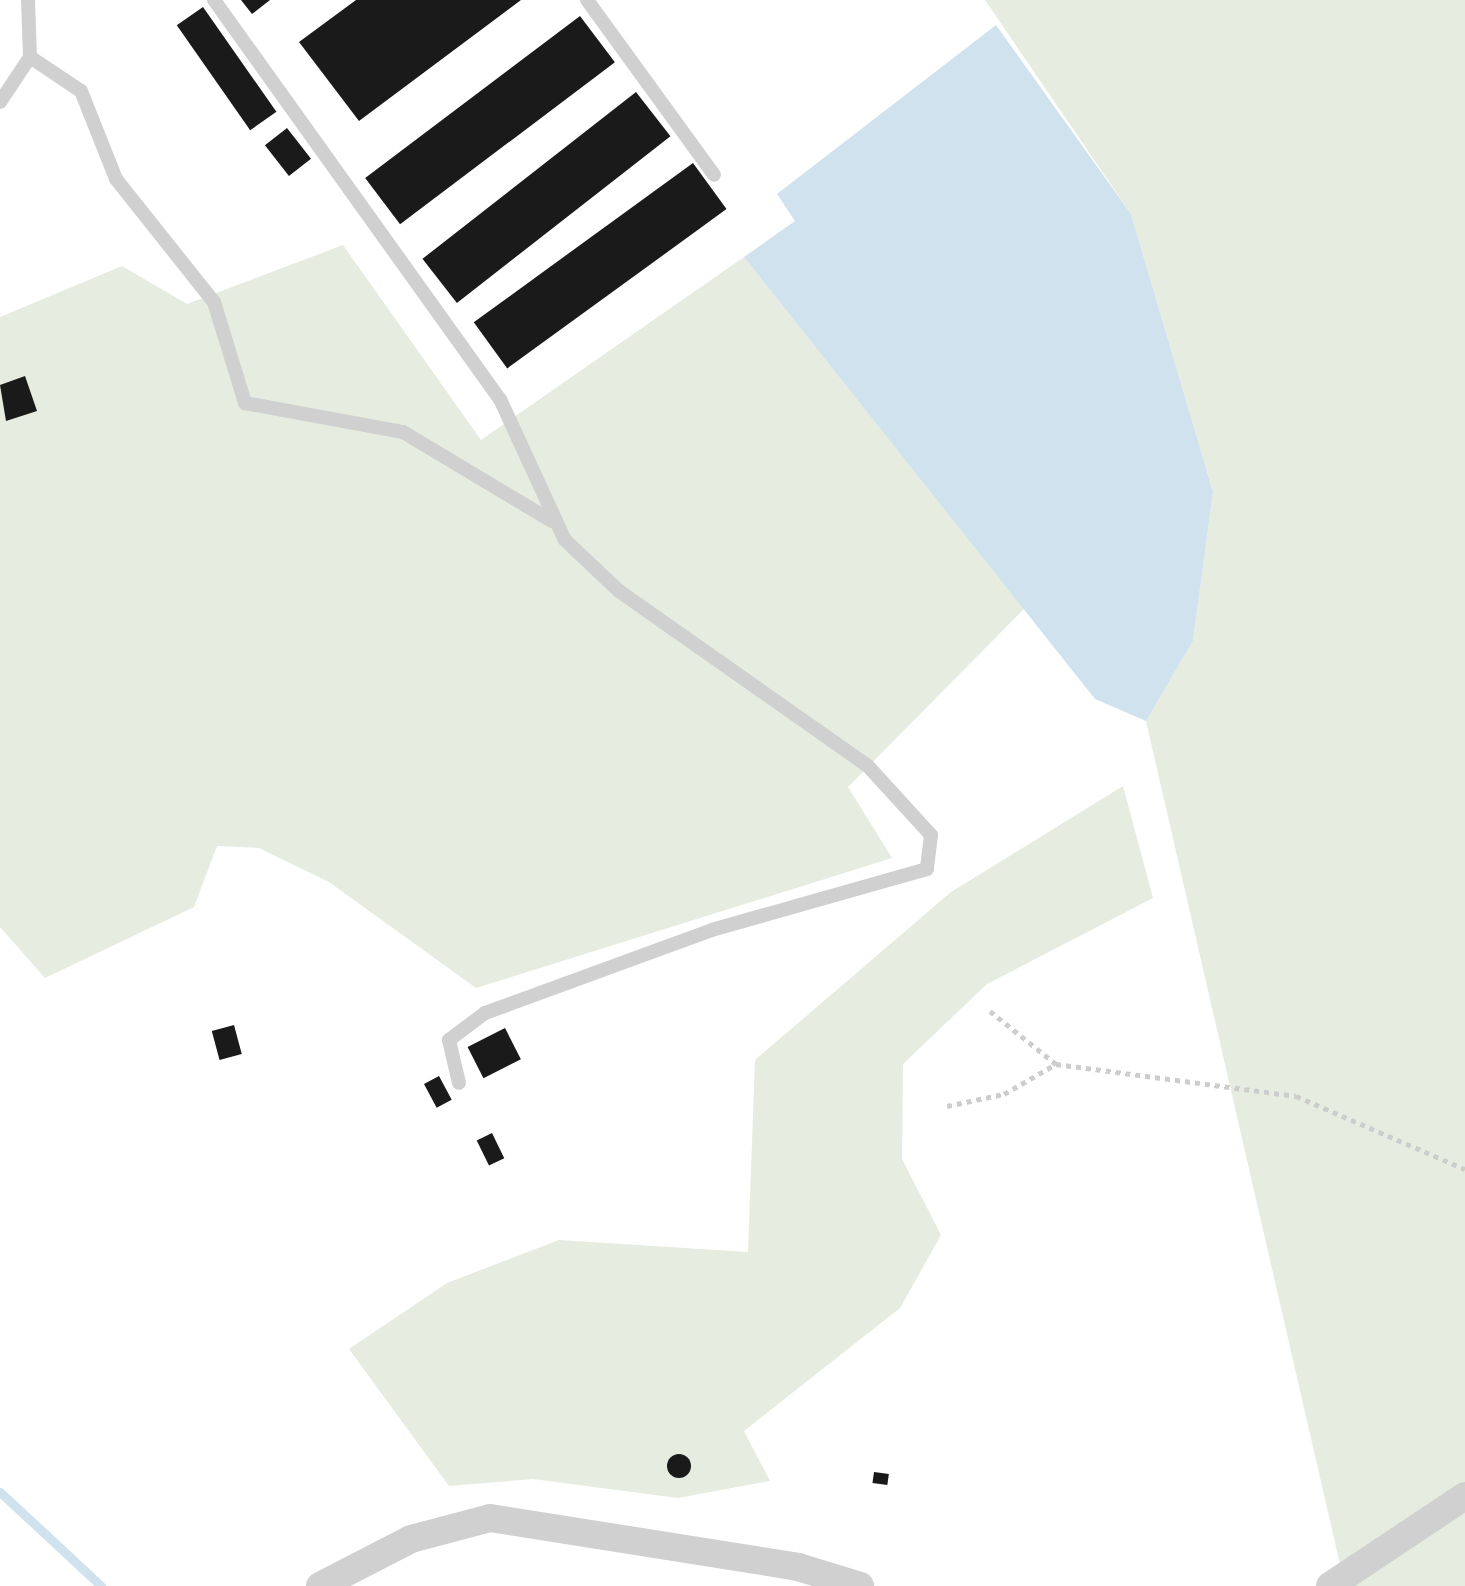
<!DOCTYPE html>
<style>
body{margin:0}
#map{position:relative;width:1465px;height:1586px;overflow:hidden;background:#fff;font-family:"Work Sans",sans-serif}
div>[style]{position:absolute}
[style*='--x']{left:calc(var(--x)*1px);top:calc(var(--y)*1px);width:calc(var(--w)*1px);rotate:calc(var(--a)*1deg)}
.green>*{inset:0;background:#e6ecdf}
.water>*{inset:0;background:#cfe2ee}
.stream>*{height:9px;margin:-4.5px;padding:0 4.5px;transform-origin:4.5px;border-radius:4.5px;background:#cfe2ee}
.building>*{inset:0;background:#1a1a1a;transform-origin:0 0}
.round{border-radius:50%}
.path>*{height:5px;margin-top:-2.5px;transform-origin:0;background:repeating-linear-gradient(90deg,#cdcdcd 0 5px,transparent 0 10px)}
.lane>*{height:14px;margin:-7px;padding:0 7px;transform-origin:7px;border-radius:7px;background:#d0d0d0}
.street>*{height:28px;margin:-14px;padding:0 14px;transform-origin:14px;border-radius:14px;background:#d0d0d0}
span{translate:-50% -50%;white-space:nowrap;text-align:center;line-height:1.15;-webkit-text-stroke:10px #fff;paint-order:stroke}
</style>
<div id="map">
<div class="green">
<i style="clip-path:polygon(985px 0,1465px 0,1465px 1586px,1345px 1586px,1146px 721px,1193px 641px,1213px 492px,1131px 214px)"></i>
<i style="clip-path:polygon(343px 245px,481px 440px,744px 257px,1024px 609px,848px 787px,892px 858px,476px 988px,329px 882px,259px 848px,217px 846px,194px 907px,45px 978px,0 927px,0 317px,122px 266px,187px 304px)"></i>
<i style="clip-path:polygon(1123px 786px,1153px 898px,987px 984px,903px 1064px,902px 1159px,941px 1235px,900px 1308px,744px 1431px,770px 1481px,678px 1498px,533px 1479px,449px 1486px,349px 1349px,447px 1283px,559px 1240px,748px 1252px,755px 1060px,951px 892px)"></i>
</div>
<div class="water">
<i style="clip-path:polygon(996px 25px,1131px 214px,1213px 492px,1193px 641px,1146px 721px,1095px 699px,744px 257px,795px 221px,777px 194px)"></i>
</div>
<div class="stream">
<i style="--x:0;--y:1492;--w:138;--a:42.9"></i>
</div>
<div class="building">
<i style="clip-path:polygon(241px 0,270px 0,252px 14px)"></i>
<i style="clip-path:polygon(356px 0,521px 0,359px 121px,299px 42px)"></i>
<i style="left:203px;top:7px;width:128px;height:32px;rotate:55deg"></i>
<i style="left:580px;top:16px;width:58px;height:269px;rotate:53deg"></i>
<i style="left:636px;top:92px;width:56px;height:271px;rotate:52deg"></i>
<i style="left:287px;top:128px;width:39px;height:28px;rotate:52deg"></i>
<i style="left:693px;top:163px;width:57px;height:271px;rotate:54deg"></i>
<i style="clip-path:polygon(25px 376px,37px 411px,6px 421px,0 385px)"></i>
<i style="left:234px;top:1025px;width:30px;height:23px;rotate:75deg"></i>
<i style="left:505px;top:1028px;width:35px;height:42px;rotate:63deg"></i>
<i style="left:439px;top:1076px;width:27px;height:17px;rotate:62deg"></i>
<i style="left:492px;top:1133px;width:28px;height:17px;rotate:64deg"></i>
<i class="round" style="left:667px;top:1454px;width:24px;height:24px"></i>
<i style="left:874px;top:1472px;width:15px;height:11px;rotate:8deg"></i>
</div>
<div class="path">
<i style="--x:990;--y:1011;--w:85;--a:38.8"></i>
<i style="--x:1056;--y:1064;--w:242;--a:7.6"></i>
<i style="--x:1296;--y:1096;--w:184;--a:23.4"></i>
<i style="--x:947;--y:1106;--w:58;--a:-11.9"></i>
<i style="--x:1004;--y:1094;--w:60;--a:-30"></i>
</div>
<div class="lane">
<i style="--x:214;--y:0;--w:491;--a:54.4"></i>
<i style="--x:500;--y:399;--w:155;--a:65.3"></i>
<i style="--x:565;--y:540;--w:74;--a:43.4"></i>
<i style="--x:619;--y:591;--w:303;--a:35.1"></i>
<i style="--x:867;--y:765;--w:95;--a:47.6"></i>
<i style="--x:931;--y:835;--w:34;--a:97"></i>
<i style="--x:927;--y:869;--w:223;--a:164.2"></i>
<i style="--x:712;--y:930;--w:242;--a:159.9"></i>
<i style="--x:485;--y:1013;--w:45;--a:143.1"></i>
<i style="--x:449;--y:1040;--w:44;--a:76.9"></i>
<i style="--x:587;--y:0;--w:216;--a:54"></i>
<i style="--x:30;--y:57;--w:61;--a:33.7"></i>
<i style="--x:81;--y:91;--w:95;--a:68.3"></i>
<i style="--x:116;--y:179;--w:157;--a:51.5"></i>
<i style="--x:214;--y:302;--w:106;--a:72.9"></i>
<i style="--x:245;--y:403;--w:161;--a:10.4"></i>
<i style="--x:403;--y:432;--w:174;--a:30.9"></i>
<i style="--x:0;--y:102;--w:54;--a:-56.3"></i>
<i style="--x:30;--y:57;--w:57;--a:-92"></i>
</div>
<div class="street">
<i style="--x:320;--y:1586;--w:102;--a:-27.3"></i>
<i style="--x:411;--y:1539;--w:82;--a:-14.9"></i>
<i style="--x:490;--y:1518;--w:312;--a:9"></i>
<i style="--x:798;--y:1567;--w:65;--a:17"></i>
<i style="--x:1330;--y:1586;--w:162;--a:-33.7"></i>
</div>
</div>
